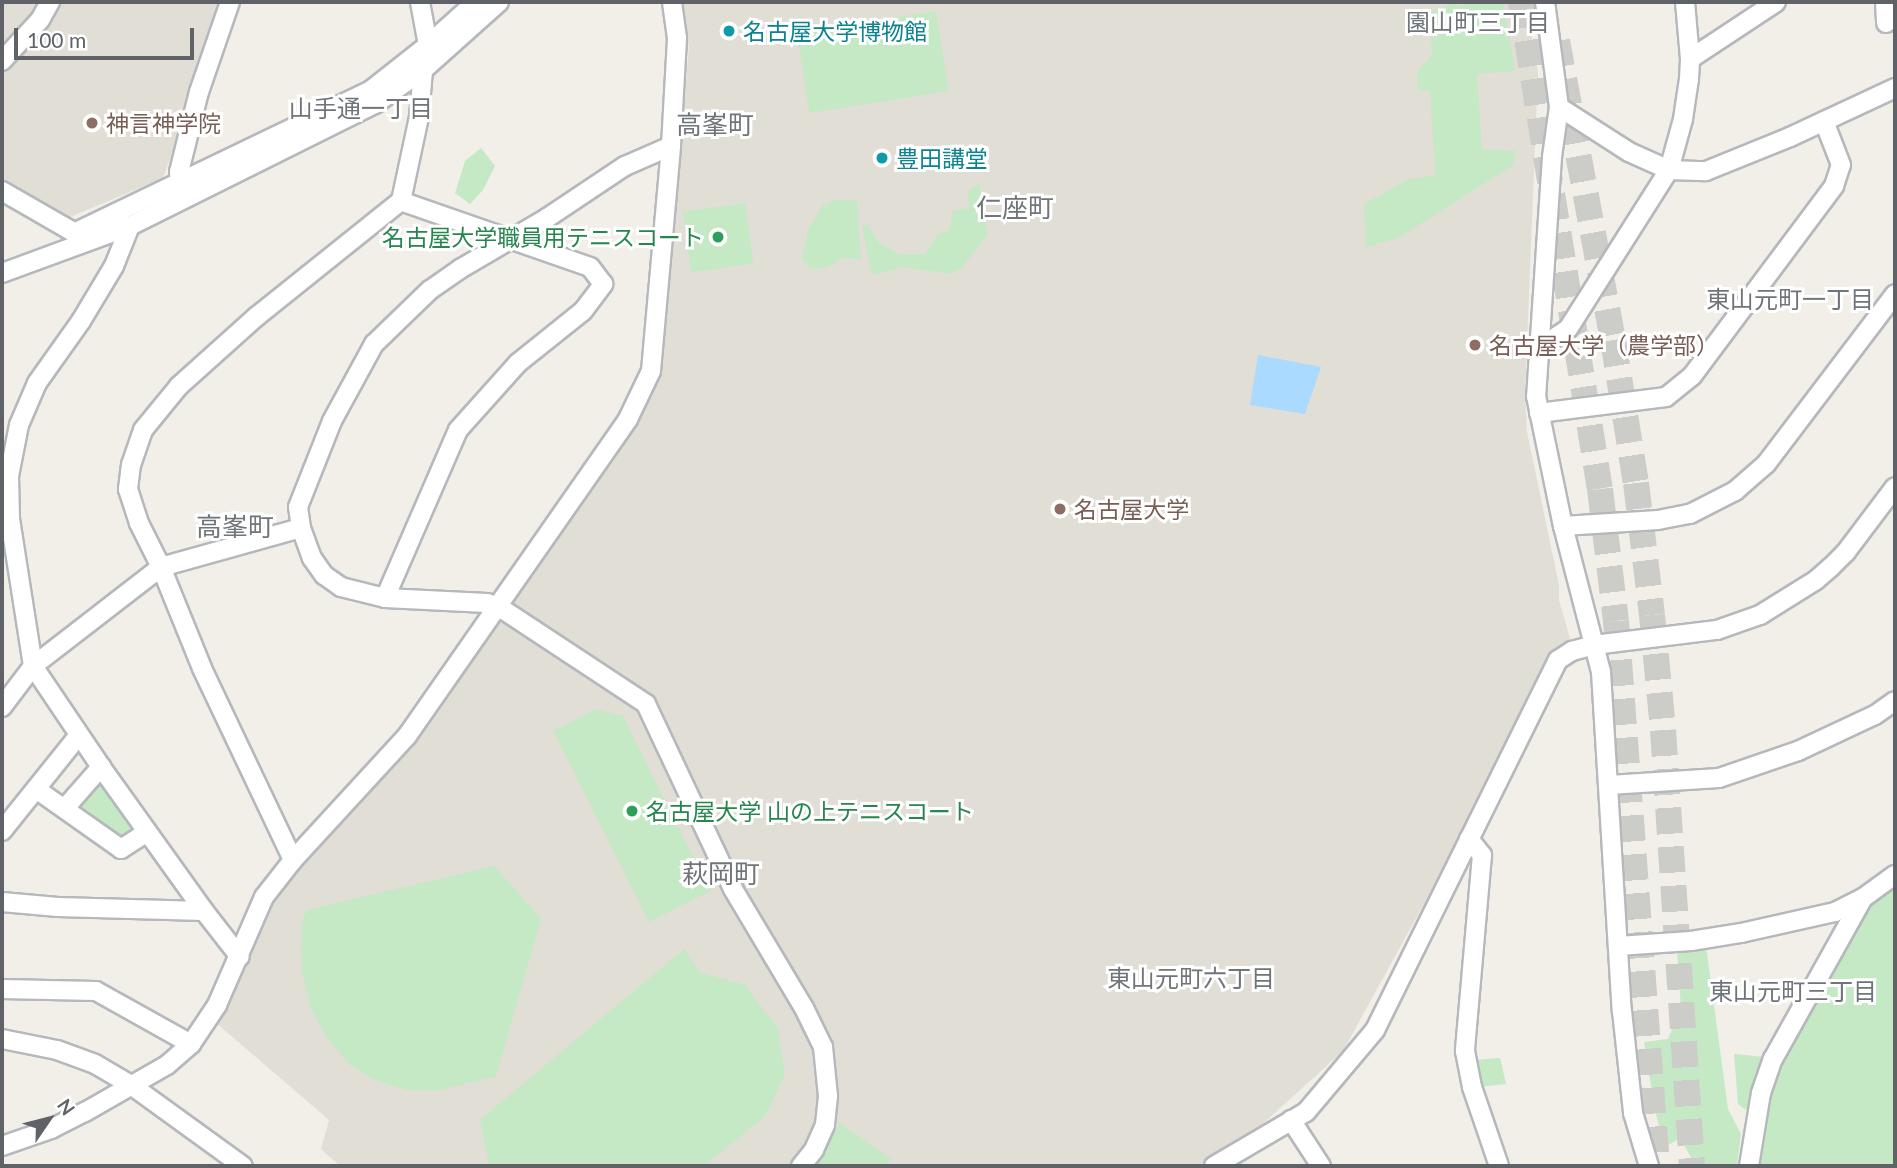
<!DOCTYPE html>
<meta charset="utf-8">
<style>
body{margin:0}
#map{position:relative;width:1897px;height:1168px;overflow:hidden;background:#f1efe8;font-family:Lato,"Noto Sans JP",sans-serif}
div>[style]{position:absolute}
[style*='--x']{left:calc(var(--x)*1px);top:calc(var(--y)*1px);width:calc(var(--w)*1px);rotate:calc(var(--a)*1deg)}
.education>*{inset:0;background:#e1ded6}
.green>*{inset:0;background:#c5e8c5;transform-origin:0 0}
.water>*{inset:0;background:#aadaff}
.highway-tunnel>*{height:26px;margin-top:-13px;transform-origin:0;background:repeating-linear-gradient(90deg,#ccccc8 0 26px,transparent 0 39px)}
.roads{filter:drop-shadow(2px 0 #b5b8bc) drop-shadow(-2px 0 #b5b8bc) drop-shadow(0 2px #b5b8bc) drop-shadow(0 -2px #b5b8bc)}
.minor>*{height:18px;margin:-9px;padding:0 9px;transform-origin:9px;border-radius:9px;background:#fff}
.dots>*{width:19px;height:19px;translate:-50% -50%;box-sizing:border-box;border:4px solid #fff;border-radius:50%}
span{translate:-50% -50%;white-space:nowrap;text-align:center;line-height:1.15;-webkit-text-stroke:6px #fff;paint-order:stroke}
.culture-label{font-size:23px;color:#0d838f}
.left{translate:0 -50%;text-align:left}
.education-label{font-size:23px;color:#785e54}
.leisure-label{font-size:23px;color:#27864d}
.right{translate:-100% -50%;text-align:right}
.neighbourhood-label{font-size:24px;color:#70757a}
.quarter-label{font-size:26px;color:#70757a}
.frame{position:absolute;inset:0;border:4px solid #5f6368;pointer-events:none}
.north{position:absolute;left:14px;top:1084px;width:70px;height:70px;-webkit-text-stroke:5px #fff;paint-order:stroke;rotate:55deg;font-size:19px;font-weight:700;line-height:28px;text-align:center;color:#5f6368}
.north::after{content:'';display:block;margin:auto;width:24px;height:32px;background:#5f6368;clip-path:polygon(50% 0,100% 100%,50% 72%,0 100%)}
.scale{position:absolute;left:14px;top:28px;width:180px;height:32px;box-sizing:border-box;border:4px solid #5f6368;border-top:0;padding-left:9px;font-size:21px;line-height:24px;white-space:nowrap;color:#5f6368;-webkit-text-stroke:5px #fff;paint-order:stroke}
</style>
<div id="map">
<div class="education">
<i style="clip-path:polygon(2px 2px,45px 2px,2px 56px)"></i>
<i style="clip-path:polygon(56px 2px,225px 2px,163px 178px,63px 220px,2px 184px,2px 67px)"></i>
<i style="clip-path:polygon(682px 2px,1526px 2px,1538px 73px,1525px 393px,1527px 432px,1559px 585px,1559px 600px,1570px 638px,1343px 1051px,1255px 1131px,1199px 1166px,340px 1166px,321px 1149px,329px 1120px,215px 1022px,269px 906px,289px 876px,401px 754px,512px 605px,632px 427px,656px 379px,667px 298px,689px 47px)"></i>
</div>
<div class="green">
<i style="clip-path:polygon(1474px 2px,1503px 2px,1515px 71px,1477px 74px,1482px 149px,1516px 151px,1512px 166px,1398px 238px,1366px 247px,1364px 204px,1409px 179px,1435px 175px,1430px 91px,1418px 90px,1417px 71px,1432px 55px,1430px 13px,1452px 4px,1463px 6px)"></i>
<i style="left:936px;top:11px;width:81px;height:141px;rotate:81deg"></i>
<i style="clip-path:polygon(481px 148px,495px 166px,483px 190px,470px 204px,455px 193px,465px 161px)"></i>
<i style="clip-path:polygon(979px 184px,988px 235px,961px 268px,950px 274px,905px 267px,872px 275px,862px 226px,868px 225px,879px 243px,899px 254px,925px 254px,938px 234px,950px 230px,952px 212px,968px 208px,968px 191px)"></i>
<i style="clip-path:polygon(837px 200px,857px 200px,861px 260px,842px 258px,828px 267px,811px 269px,802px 260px,808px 229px,823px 205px)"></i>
<i style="left:745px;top:203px;width:61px;height:63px;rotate:82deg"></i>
<i style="clip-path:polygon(596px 709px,623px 716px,710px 891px,649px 922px,553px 731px)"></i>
<i style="clip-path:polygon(99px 779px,137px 828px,124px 843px,70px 808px)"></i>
<i style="clip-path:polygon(494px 866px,541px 919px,496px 1076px,436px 1091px,408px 1090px,375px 1080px,351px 1066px,328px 1040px,311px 1009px,302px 973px,301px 946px,302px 921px,307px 910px)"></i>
<i style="clip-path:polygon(1895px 880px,1895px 1166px,1759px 1166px,1771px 1095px,1786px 1052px,1834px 953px,1878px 890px)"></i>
<i style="clip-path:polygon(1706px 946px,1728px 1109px,1741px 1134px,1737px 1166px,1696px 1166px,1680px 1138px,1665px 1147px,1655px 1111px,1644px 1042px,1668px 1039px,1681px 1009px,1677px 949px)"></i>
<i style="clip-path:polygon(684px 949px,699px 972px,745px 985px,778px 1029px,785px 1074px,766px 1115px,704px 1166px,489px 1166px,480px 1120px)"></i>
<i style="clip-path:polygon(1734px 1054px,1765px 1057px,1751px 1107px,1746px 1110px,1738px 1104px)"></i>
<i style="clip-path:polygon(1500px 1058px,1506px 1084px,1477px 1087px,1472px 1060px)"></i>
<i style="clip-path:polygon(840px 1123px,891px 1159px,886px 1166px,810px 1166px)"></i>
</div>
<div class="water">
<i style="clip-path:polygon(1258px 355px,1321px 367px,1305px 414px,1250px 405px)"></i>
</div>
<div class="highway-tunnel">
<i style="--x:1521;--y:2;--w:493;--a:80.8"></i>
<i style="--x:1600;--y:489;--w:133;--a:83.1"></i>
<i style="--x:1616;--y:621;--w:547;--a:85.7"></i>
<i style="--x:1557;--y:41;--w:304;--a:79.4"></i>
<i style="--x:1613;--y:340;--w:145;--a:80.9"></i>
<i style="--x:1636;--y:483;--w:133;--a:83.1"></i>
<i style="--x:1652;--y:615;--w:116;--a:84.5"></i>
<i style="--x:1663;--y:730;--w:437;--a:86.2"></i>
</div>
<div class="roads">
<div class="minor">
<i style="--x:420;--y:2;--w:44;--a:79.5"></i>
<i style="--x:1545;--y:2;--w:106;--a:82.4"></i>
<i style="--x:1559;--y:107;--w:50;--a:98"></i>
<i style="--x:1552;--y:157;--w:240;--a:93.8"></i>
<i style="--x:1536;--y:396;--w:133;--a:78.3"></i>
<i style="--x:1563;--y:526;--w:151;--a:75.4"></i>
<i style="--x:1601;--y:672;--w:340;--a:86.5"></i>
<i style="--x:1622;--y:1011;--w:103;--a:83.8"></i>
<i style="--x:1633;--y:1113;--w:55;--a:73.2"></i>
<i style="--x:1885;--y:2;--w:21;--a:87"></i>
<i style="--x:1690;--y:59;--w:103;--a:-33.5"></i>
<i style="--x:2;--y:61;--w:56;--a:-47.2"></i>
<i style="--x:40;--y:20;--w:21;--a:-61"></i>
<i style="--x:1559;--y:107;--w:83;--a:32.7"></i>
<i style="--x:1629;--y:152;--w:44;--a:24.2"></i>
<i style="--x:1669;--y:170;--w:37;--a:2"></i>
<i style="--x:1706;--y:171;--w:91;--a:-22"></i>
<i style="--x:1790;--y:137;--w:116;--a:-25"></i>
<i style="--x:180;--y:183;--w:11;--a:-95"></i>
<i style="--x:179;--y:172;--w:82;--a:-76"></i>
<i style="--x:199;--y:92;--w:95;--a:-71"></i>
<i style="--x:2;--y:191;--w:84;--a:29.9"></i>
<i style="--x:130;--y:226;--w:43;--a:111.8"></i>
<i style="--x:114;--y:266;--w:64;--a:121"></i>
<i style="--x:81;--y:321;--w:76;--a:125.4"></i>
<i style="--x:37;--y:383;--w:46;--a:113.2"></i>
<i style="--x:19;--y:425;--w:52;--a:101.1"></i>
<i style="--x:9;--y:476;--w:43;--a:88.7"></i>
<i style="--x:10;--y:519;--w:149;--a:81.1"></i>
<i style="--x:33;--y:666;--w:122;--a:56"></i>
<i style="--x:101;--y:767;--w:177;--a:54.4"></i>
<i style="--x:74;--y:233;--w:330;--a:-25.7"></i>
<i style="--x:371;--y:90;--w:73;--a:-38.3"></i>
<i style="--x:428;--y:45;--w:64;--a:-41.9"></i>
<i style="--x:2;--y:273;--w:136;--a:-20.2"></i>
<i style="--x:130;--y:226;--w:274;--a:-26.5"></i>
<i style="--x:375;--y:104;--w:59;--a:-35.3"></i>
<i style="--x:423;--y:70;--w:102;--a:-41.8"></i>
<i style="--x:1538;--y:349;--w:36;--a:-34"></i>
<i style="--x:1568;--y:329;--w:188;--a:-57.6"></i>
<i style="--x:1669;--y:170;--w:53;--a:-74.6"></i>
<i style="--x:1683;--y:119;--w:40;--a:-81.5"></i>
<i style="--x:1689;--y:79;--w:20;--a:-87"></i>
<i style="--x:1690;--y:59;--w:57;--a:-95"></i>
<i style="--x:1539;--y:413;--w:128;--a:-7.2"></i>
<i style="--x:1666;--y:397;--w:33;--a:-39"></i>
<i style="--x:1692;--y:376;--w:237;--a:-53.2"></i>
<i style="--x:1834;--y:186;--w:22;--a:-72"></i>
<i style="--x:1841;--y:165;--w:47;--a:-111.1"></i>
<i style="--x:1563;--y:526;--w:95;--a:-3.6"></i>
<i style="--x:1658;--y:520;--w:33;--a:-11"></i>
<i style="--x:1690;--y:514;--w:51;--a:-27.1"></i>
<i style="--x:1735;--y:491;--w:41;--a:-41.1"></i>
<i style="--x:1766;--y:464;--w:213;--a:-52.8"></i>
<i style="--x:301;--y:528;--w:21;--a:-98"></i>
<i style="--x:298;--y:507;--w:92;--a:-68.4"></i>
<i style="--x:332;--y:421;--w:88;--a:-61.4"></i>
<i style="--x:374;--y:344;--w:78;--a:-44"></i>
<i style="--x:430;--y:290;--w:37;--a:-35"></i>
<i style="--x:460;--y:269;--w:101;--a:-30.4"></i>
<i style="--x:547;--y:218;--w:94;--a:-33.7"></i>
<i style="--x:625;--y:166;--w:50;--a:-23.5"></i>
<i style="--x:385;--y:598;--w:183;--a:-66.5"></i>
<i style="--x:458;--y:430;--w:90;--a:-48.2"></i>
<i style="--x:518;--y:363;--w:83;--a:-38.7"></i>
<i style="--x:583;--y:311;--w:34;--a:-53"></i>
<i style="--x:603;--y:284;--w:21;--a:-127"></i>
<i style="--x:590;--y:267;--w:200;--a:-160.8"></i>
<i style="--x:401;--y:201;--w:86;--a:-77.9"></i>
<i style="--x:419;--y:117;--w:47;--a:-85.1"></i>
<i style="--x:2;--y:707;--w:51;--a:-52.9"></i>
<i style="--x:33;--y:666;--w:162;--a:-37.7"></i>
<i style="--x:161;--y:567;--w:145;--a:-15.6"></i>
<i style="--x:301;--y:528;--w:32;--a:70"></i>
<i style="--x:312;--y:558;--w:21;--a:55"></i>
<i style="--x:324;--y:575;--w:21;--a:35"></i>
<i style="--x:341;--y:587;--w:45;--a:14"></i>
<i style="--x:385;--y:598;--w:102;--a:2.8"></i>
<i style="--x:487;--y:603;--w:13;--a:18"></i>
<i style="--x:499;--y:607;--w:176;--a:33.4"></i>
<i style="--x:646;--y:704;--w:204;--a:64.8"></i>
<i style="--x:733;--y:889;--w:139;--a:59.2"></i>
<i style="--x:804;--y:1008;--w:43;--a:64"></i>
<i style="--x:823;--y:1047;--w:49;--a:84.2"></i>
<i style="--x:828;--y:1096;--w:29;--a:96"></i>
<i style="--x:825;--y:1125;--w:27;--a:114"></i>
<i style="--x:814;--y:1150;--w:21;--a:129"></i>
<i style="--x:1609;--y:785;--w:110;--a:-3.6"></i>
<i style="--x:1719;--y:778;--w:83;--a:-18.9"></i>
<i style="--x:1798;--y:751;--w:85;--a:-25.1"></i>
<i style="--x:1875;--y:715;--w:24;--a:-35"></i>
<i style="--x:36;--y:789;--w:104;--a:35.2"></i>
<i style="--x:121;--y:849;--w:31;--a:-33"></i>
<i style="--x:65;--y:808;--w:55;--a:-48.7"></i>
<i style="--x:2;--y:831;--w:123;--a:-51.3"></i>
<i style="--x:1469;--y:839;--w:21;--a:51"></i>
<i style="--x:1482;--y:855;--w:197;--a:95"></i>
<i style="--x:1465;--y:1051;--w:37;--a:79"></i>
<i style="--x:1472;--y:1087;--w:83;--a:71.1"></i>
<i style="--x:293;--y:860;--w:212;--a:-115.4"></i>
<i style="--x:202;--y:668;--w:109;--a:-112.1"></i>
<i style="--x:161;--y:567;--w:49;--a:-116.6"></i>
<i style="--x:139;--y:523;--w:36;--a:-108"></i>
<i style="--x:128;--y:489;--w:24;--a:-83"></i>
<i style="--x:131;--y:465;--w:37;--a:-71"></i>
<i style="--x:143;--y:430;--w:57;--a:-50.7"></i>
<i style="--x:179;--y:386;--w:103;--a:-41.9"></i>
<i style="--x:256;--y:317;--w:186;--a:-38.7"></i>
<i style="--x:2;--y:902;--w:56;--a:5.1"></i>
<i style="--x:58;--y:907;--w:146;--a:1.6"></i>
<i style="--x:204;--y:911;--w:58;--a:52"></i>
<i style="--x:1618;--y:946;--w:73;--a:-3.9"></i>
<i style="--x:1691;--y:941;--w:51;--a:-9.1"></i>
<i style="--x:1741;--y:933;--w:96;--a:-12.6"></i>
<i style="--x:1835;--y:912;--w:31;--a:-27"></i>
<i style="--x:2;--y:989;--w:94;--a:1.2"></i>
<i style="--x:96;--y:991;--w:109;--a:29.2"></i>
<i style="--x:2;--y:1039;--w:56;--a:11.3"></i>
<i style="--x:57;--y:1050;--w:40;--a:20.2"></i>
<i style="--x:95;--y:1064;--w:42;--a:30.3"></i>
<i style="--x:131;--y:1085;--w:138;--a:35.9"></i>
<i style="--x:1291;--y:1120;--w:55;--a:56.9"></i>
<i style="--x:2;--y:1146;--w:52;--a:-19.1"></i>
<i style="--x:51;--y:1129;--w:38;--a:-27"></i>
<i style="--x:85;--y:1112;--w:95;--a:-29.8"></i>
<i style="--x:167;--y:1065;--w:32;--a:-41"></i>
<i style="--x:191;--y:1044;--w:47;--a:-56.3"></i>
<i style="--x:217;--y:1005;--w:118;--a:-66.5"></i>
<i style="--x:264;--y:897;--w:47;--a:-51.9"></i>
<i style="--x:293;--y:860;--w:168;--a:-47.4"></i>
<i style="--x:407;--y:736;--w:386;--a:-55.1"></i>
<i style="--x:628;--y:419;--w:53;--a:-64.4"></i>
<i style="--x:651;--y:371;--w:226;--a:-84.9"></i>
<i style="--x:671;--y:146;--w:108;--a:-86.8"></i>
<i style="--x:677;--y:38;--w:36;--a:-98"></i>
<i style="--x:1214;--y:1166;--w:107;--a:-30.4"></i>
<i style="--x:1306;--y:1112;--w:107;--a:-49.9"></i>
<i style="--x:1375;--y:1030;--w:413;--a:-63.7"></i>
<i style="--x:1558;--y:660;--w:17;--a:-33"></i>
<i style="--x:1572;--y:651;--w:23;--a:-15"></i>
<i style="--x:1594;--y:645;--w:124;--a:-7"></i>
<i style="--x:1717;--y:630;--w:46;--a:-19.2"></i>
<i style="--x:1760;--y:615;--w:66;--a:-32"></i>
<i style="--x:1816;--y:580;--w:20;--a:-41"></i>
<i style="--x:1831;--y:567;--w:21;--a:-45"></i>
<i style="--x:1846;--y:552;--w:81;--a:-53"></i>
<i style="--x:1749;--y:1166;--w:74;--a:-80.7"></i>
<i style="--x:1761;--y:1093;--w:36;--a:-71"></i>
<i style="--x:1773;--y:1059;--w:184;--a:-60.8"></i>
<i style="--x:1863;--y:898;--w:39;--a:-36"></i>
</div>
</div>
<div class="dots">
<i style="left:729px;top:31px;background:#0f9aa8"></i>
<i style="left:92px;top:123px;background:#8d6e63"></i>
<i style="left:882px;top:158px;background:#0f9aa8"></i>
<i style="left:718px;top:237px;background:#2e9e5b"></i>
<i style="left:1475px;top:345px;background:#8d6e63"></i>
<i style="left:1060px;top:509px;background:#8d6e63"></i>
<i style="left:632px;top:811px;background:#2e9e5b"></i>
</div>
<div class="culture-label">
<span class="left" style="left:743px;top:31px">名古屋大学博物館</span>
<span class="left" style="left:896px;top:158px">豊田講堂</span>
</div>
<div class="education-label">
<span class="left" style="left:106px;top:123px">神言神学院</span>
<span class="left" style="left:1489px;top:345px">名古屋大学（農学部）</span>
<span class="left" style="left:1074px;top:509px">名古屋大学</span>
</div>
<div class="leisure-label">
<span class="right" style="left:704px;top:237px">名古屋大学職員用テニスコート</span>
<span class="left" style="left:646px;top:811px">名古屋大学 山の上テニスコート</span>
</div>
<div class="neighbourhood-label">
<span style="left:1478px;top:22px">園山町三丁目</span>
<span style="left:361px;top:108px">山手通一丁目</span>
<span style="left:1790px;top:299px">東山元町一丁目</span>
<span style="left:1191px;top:978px">東山元町六丁目</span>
<span style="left:1793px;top:991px">東山元町三丁目</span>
</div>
<div class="quarter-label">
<span style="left:715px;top:125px">高峯町</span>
<span style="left:1015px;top:208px">仁座町</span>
<span style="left:235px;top:527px">高峯町</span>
<span style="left:721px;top:874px">萩岡町</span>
</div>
<div class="frame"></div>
<div class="north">N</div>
<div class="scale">100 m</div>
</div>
